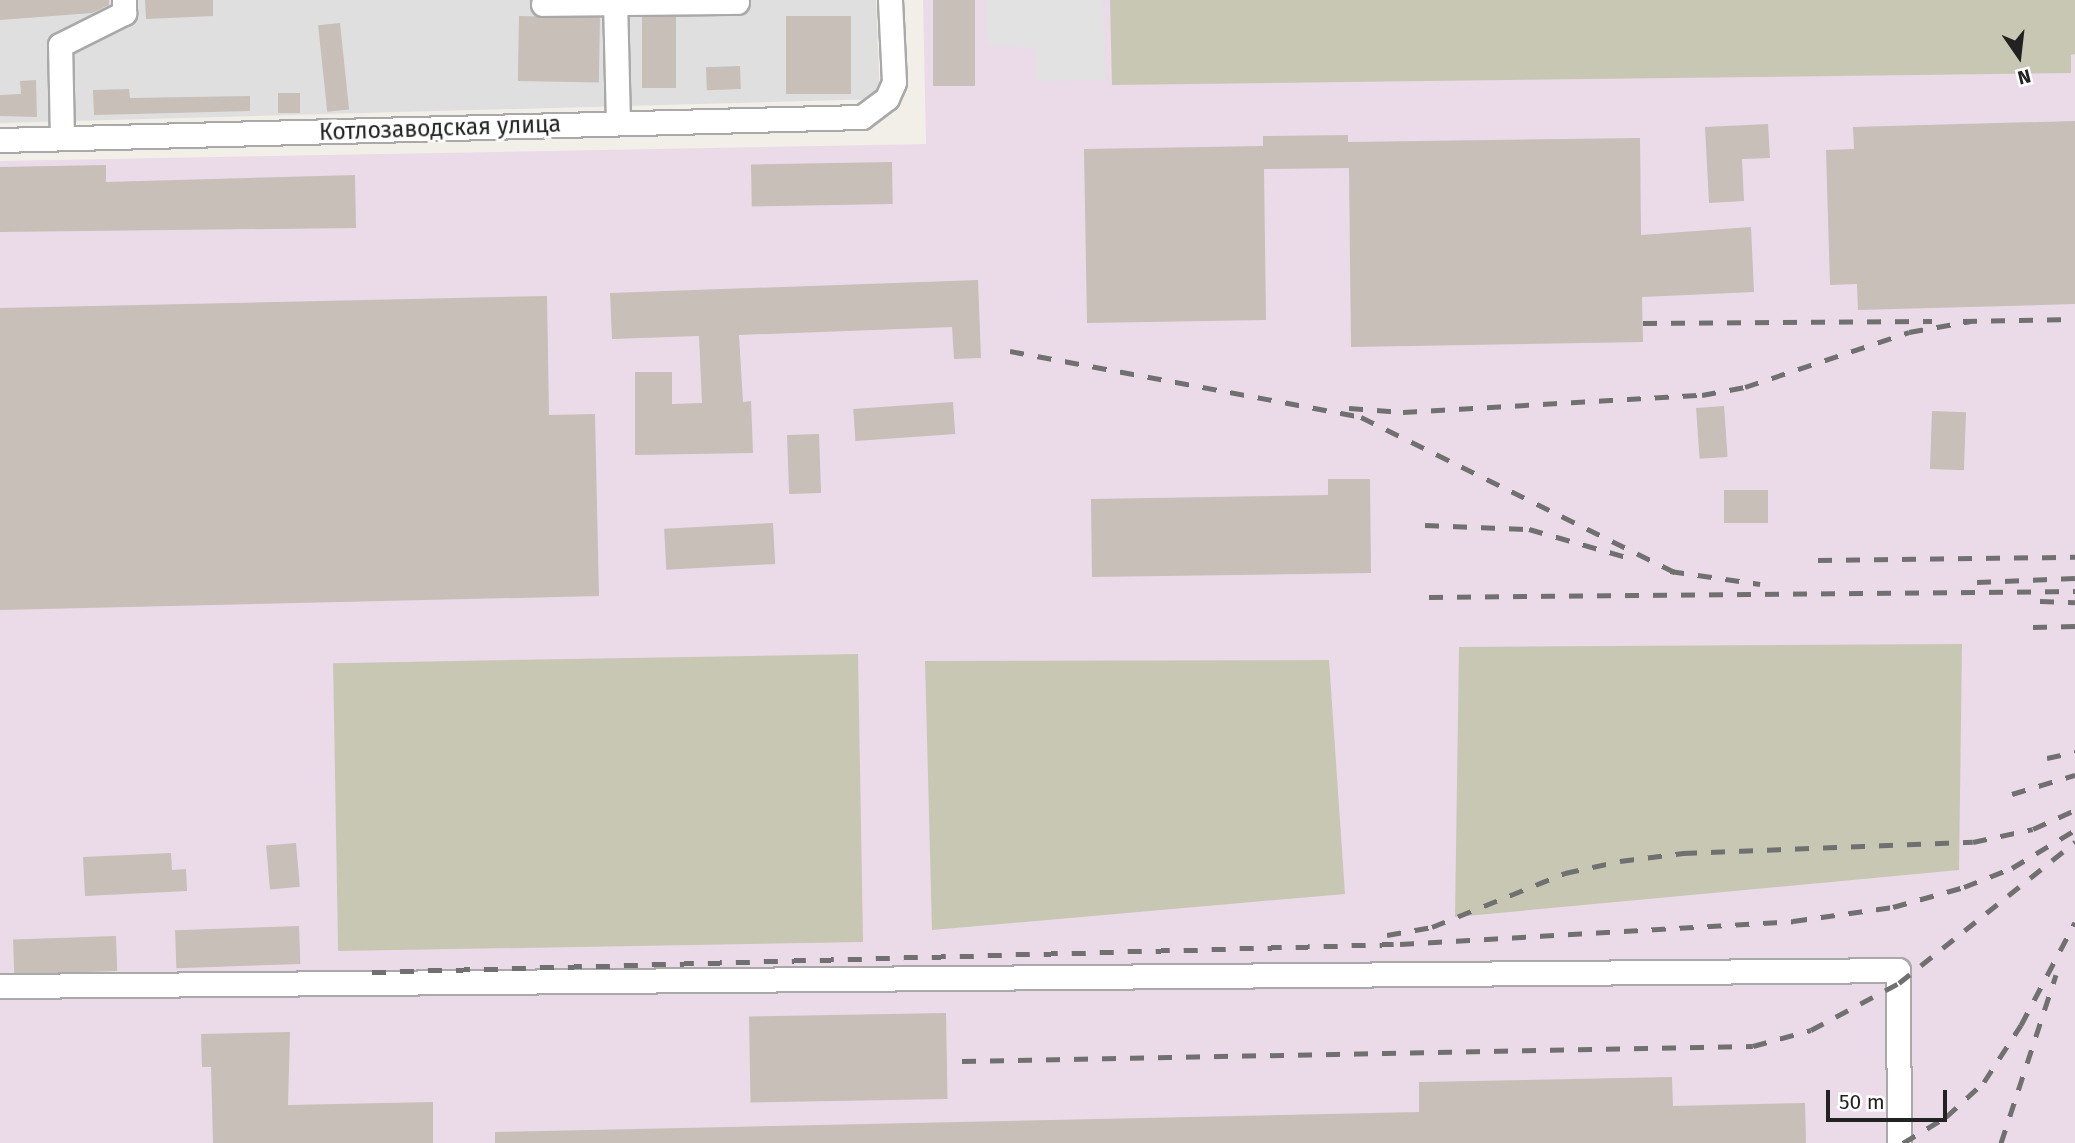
<!DOCTYPE html>
<meta charset="utf-8">
<style>
body{margin:0}
#map{position:relative;width:2075px;height:1143px;overflow:hidden;background:#f2efe9;font-family:"Fira Sans",sans-serif}
div>[style]{position:absolute}
[style*='--x']{left:calc(var(--x)*1px);top:calc(var(--y)*1px);width:calc(var(--w)*1px);rotate:calc(var(--a)*1deg)}
.residential>*{inset:0;background:#e0dfdf}
.industrial>*{inset:0;background:#ebdbe8}
.construction>*{inset:0;background:#c7c7b4;transform-origin:0 0}
.parking>*{inset:0;background:#e2e2e2}
.building>*{inset:0;background:#c7bfb8;transform-origin:0 0}
.roads{filter:drop-shadow(2px 0 #a9a9a9) drop-shadow(-2px 0 #a9a9a9) drop-shadow(0 2px #a9a9a9) drop-shadow(0 -2px #a9a9a9)}
.minor>*{height:23px;margin:-11.5px;padding:0 11.5px;transform-origin:11.5px;border-radius:11.5px;background:#fff}
.rail>*{height:5px;margin-top:-2.5px;transform-origin:0;background:repeating-linear-gradient(90deg,#707070 0 14px,transparent 0 28px)}
span{translate:-50% -50%;white-space:nowrap;text-align:center;line-height:1.15;-webkit-text-stroke:6px #fff;paint-order:stroke}
.street-label{font-size:23px;color:#222}
.north{position:absolute;left:1984px;top:21px;width:70px;height:70px;-webkit-text-stroke:5px #fff;paint-order:stroke;rotate:166deg;font-size:19px;font-weight:700;line-height:28px;text-align:center;color:#222}
.north::after{content:'';display:block;margin:auto;width:24px;height:32px;background:#222;clip-path:polygon(50% 0,100% 100%,50% 72%,0 100%)}
.scale{position:absolute;left:1826px;top:1090px;width:121px;height:32px;box-sizing:border-box;border:4px solid #222;border-top:0;padding-left:9px;font-size:21px;line-height:24px;white-space:nowrap;color:#222;-webkit-text-stroke:5px #fff;paint-order:stroke}
</style>
<div id="map">
<div class="residential">
<i style="clip-path:polygon(0 0,876px 0,880px 99px,0 123px)"></i>
</div>
<div class="industrial">
<i style="clip-path:polygon(923px 0,2075px 0,2075px 1143px,0 1143px,0 161px,926px 144px)"></i>
</div>
<div class="construction">
<i style="clip-path:polygon(1110px 0,2075px 0,2075px 54px,2071px 55px,2071px 73px,1112px 85px)"></i>
<i style="clip-path:polygon(1962px 644px,1959px 870px,1455px 917px,1459px 647px)"></i>
<i style="left:858px;top:654px;width:288px;height:525px;rotate:89deg"></i>
<i style="clip-path:polygon(1329px 660px,1345px 894px,932px 930px,925px 661px)"></i>
</div>
<div class="parking">
<i style="clip-path:polygon(985px 0,1103px 0,1105px 80px,1037px 81px,1035px 48px,987px 45px)"></i>
</div>
<div class="building">
<i style="clip-path:polygon(0 0,109px 0,109px 5px,92px 13px,0 20px)"></i>
<i style="clip-path:polygon(145px 0,213px 0,213px 16px,146px 19px)"></i>
<i style="left:933px;top:0;width:42px;height:86px"></i>
<i style="left:519px;top:16px;width:81px;height:65px;rotate:1deg"></i>
<i style="left:786px;top:16px;width:65px;height:78px"></i>
<i style="left:642px;top:17px;width:34px;height:71px"></i>
<i style="left:340px;top:23px;width:87px;height:22px;rotate:84deg"></i>
<i style="left:740px;top:66px;width:23px;height:34px;rotate:88deg"></i>
<i style="clip-path:polygon(36px 80px,37px 117px,0 116px,0 95px,21px 94px,20px 81px)"></i>
<i style="clip-path:polygon(129px 89px,130px 98px,250px 96px,250px 111px,94px 115px,93px 90px)"></i>
<i style="left:278px;top:93px;width:22px;height:20px"></i>
<i style="clip-path:polygon(2075px 121px,2075px 304px,1858px 310px,1857px 284px,1830px 285px,1826px 150px,1854px 149px,1853px 127px)"></i>
<i style="clip-path:polygon(1768px 124px,1770px 158px,1742px 159px,1744px 201px,1709px 203px,1705px 127px)"></i>
<i style="clip-path:polygon(1348px 135px,1348px 142px,1640px 138px,1641px 235px,1751px 227px,1754px 292px,1642px 297px,1643px 342px,1351px 347px,1349px 168px,1264px 169px,1266px 320px,1087px 323px,1084px 149px,1263px 146px,1263px 136px)"></i>
<i style="left:892px;top:162px;width:42px;height:141px;rotate:89deg"></i>
<i style="clip-path:polygon(106px 165px,106px 182px,355px 175px,356px 228px,0 232px,0 167px)"></i>
<i style="clip-path:polygon(978px 280px,981px 358px,954px 359px,952px 327px,739px 335px,743px 402px,751px 401px,753px 453px,635px 455px,635px 372px,672px 372px,672px 404px,702px 403px,699px 336px,612px 339px,610px 293px)"></i>
<i style="clip-path:polygon(547px 296px,549px 415px,595px 414px,599px 596px,0 610px,0 308px)"></i>
<i style="left:953px;top:402px;width:32px;height:100px;rotate:86deg"></i>
<i style="left:1724px;top:406px;width:51px;height:28px;rotate:86deg"></i>
<i style="left:1932px;top:411px;width:34px;height:58px;rotate:2deg"></i>
<i style="left:819px;top:434px;width:59px;height:32px;rotate:88deg"></i>
<i style="clip-path:polygon(1328px 479px,1370px 479px,1371px 573px,1092px 577px,1091px 499px,1328px 495px)"></i>
<i style="left:1724px;top:490px;width:44px;height:33px"></i>
<i style="left:773px;top:523px;width:41px;height:109px;rotate:87deg"></i>
<i style="left:296px;top:843px;width:44px;height:30px;rotate:85deg"></i>
<i style="clip-path:polygon(171px 853px,172px 870px,186px 869px,187px 891px,85px 896px,83px 857px)"></i>
<i style="left:299px;top:926px;width:38px;height:124px;rotate:88deg"></i>
<i style="left:116px;top:936px;width:35px;height:103px;rotate:88deg"></i>
<i style="left:946px;top:1013px;width:86px;height:197px;rotate:89deg"></i>
<i style="clip-path:polygon(290px 1032px,288px 1105px,433px 1102px,433px 1143px,213px 1143px,211px 1067px,202px 1067px,201px 1034px)"></i>
<i style="clip-path:polygon(1672px 1077px,1673px 1106px,1805px 1103px,1806px 1143px,495px 1143px,495px 1132px,1419px 1112px,1419px 1082px)"></i>
</div>
<div class="roads">
<div class="minor">
<i style="--x:615;--y:0;--w:123;--a:88.6"></i>
<i style="--x:543;--y:4;--w:194;--a:-0.6"></i>
<i style="--x:62;--y:138;--w:93;--a:-91.2"></i>
<i style="--x:60;--y:45;--w:72;--a:-26.6"></i>
<i style="--x:124;--y:13;--w:13;--a:-90"></i>
<i style="--x:0;--y:140;--w:862;--a:-1.53"></i>
<i style="--x:862;--y:117;--w:31;--a:-37"></i>
<i style="--x:887;--y:98;--w:17;--a:-66"></i>
<i style="--x:894;--y:82;--w:82;--a:-92.8"></i>
<i style="--x:0;--y:986;--w:1898;--a:-0.48"></i>
<i style="--x:1898;--y:970;--w:173;--a:89.7"></i>
</div>
</div>
<div class="rail">
<i style="--x:1963;--y:321;--w:112;--a:-1"></i>
<i style="--x:1643;--y:323;--w:289;--a:-0.4"></i>
<i style="--x:1010;--y:351;--w:357;--a:10.6"></i>
<i style="--x:1361;--y:417;--w:352;--a:26.3"></i>
<i style="--x:1349;--y:408;--w:54;--a:4.2"></i>
<i style="--x:1403;--y:412;--w:299;--a:-3.3"></i>
<i style="--x:1702;--y:395;--w:44;--a:-10.5"></i>
<i style="--x:1745;--y:387;--w:173;--a:-18.5"></i>
<i style="--x:1909;--y:332;--w:63;--a:-10.1"></i>
<i style="--x:1425;--y:525;--w:104;--a:2.2"></i>
<i style="--x:1529;--y:529;--w:108;--a:16.1"></i>
<i style="--x:1818;--y:560;--w:257;--a:-0.7"></i>
<i style="--x:1670;--y:571;--w:91;--a:8.2"></i>
<i style="--x:1977;--y:582;--w:98;--a:-2.3"></i>
<i style="--x:1429;--y:597;--w:646;--a:-0.53"></i>
<i style="--x:2040;--y:601;--w:35;--a:2"></i>
<i style="--x:2033;--y:627;--w:42;--a:-1.4"></i>
<i style="--x:2047;--y:758;--w:29;--a:-12"></i>
<i style="--x:2012;--y:794;--w:66;--a:-16.8"></i>
<i style="--x:1387;--y:935;--w:46;--a:-10.1"></i>
<i style="--x:1432;--y:927;--w:144;--a:-22.1"></i>
<i style="--x:1565;--y:873;--w:56;--a:-12.3"></i>
<i style="--x:1620;--y:861;--w:64;--a:-7.2"></i>
<i style="--x:1683;--y:853;--w:290;--a:-2.2"></i>
<i style="--x:1973;--y:842;--w:61;--a:-12.2"></i>
<i style="--x:2033;--y:829;--w:46;--a:-24.3"></i>
<i style="--x:372;--y:972;--w:1028;--a:-1.56"></i>
<i style="--x:1400;--y:944;--w:394;--a:-3.3"></i>
<i style="--x:1793;--y:921;--w:101;--a:-8"></i>
<i style="--x:1893;--y:907;--w:74;--a:-15.7"></i>
<i style="--x:1964;--y:887;--w:52;--a:-21.6"></i>
<i style="--x:2012;--y:868;--w:74;--a:-31.1"></i>
<i style="--x:962;--y:1061;--w:791;--a:-1.09"></i>
<i style="--x:1753;--y:1046;--w:60;--a:-15.4"></i>
<i style="--x:1811;--y:1030;--w:100;--a:-28.1"></i>
<i style="--x:1899;--y:983;--w:226;--a:-38.7"></i>
<i style="--x:1903;--y:1143;--w:50;--a:-31.2"></i>
<i style="--x:1946;--y:1117;--w:52;--a:-42.6"></i>
<i style="--x:1984;--y:1082;--w:68;--a:-57"></i>
<i style="--x:2021;--y:1025;--w:116;--a:-62.3"></i>
<i style="--x:2001;--y:1143;--w:177;--a:-71.9"></i>
</div>
<div class="street-label">
<span style="left:440px;top:128px;rotate:-2deg">Котлозаводская улица</span>
</div>
<div class="north">N</div>
<div class="scale">50 m</div>
</div>
